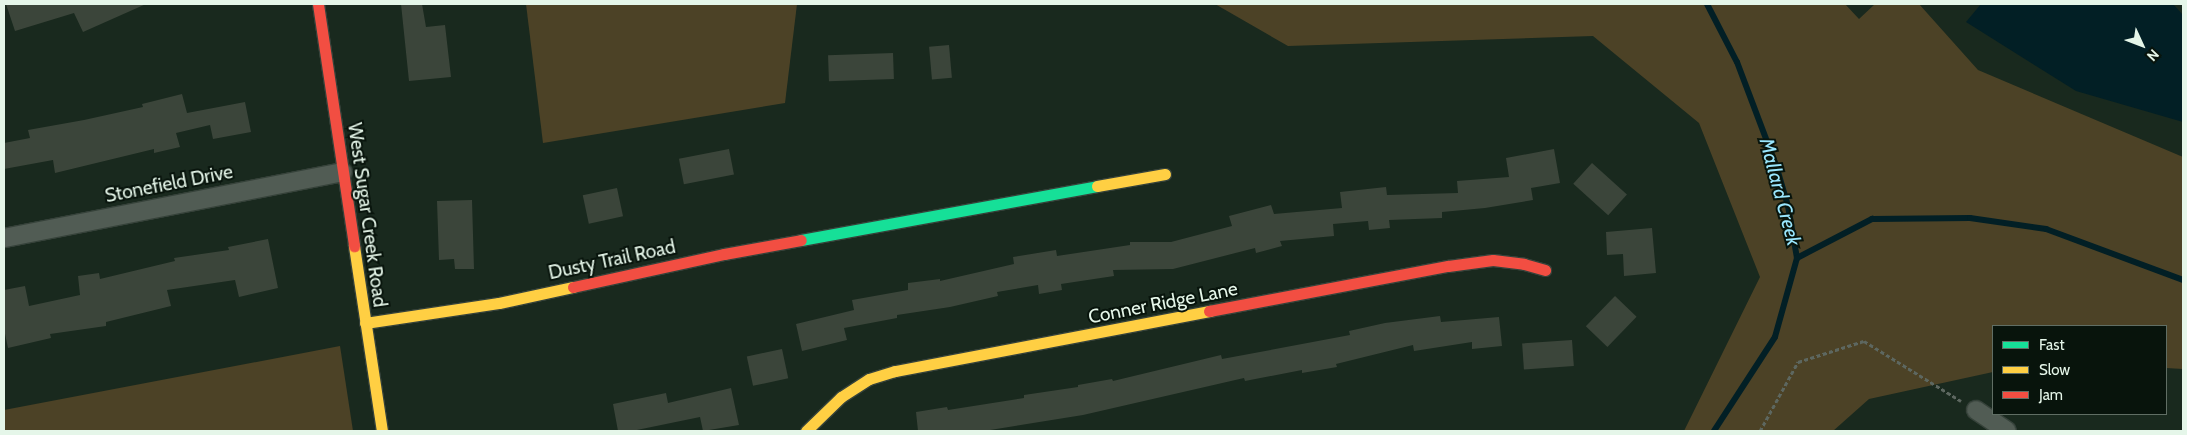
<!DOCTYPE html>
<style>
body{margin:0}
#map{position:relative;width:2187px;height:435px;overflow:hidden;background:#19291e;font-family:Cabin,sans-serif}
div>[style]{position:absolute}
[style*='--x']{left:calc(var(--x)*1px);top:calc(var(--y)*1px);width:calc(var(--w)*1px);rotate:calc(var(--a)*1deg)}
.green>*{inset:0;background:#4c4226}
.water>*{inset:0;background:#021f25}
.stream>*{height:6px;margin:-3px;padding:0 3px;transform-origin:3px;border-radius:3px;background:#021f25}
.building>*{inset:0;background:#3b453a;transform-origin:0 0}
.path>*{height:3px;margin-top:-1.5px;transform-origin:0;background:repeating-linear-gradient(90deg,#5d6760 0 4px,transparent 0 6.5px)}
.roads{filter:drop-shadow(1px 0 #36423a) drop-shadow(-1px 0 #36423a) drop-shadow(0 1px #36423a) drop-shadow(0 -1px #36423a)}
.street>*{height:18px;margin:-9px;padding:0 9px;transform-origin:9px;border-radius:9px;background:#515c54}
.fast>*{height:11px;margin:-5.5px;padding:0 5.5px;transform-origin:5.5px;border-radius:5.5px;background:#16e098}
.slow>*{height:11px;margin:-5.5px;padding:0 5.5px;transform-origin:5.5px;border-radius:5.5px;background:#ffcf43}
.jam>*{height:11px;margin:-5.5px;padding:0 5.5px;transform-origin:5.5px;border-radius:5.5px;background:#f24e42}
span{translate:-50% -50%;white-space:nowrap;text-align:center;line-height:1.15;-webkit-text-stroke:4px #08140c;paint-order:stroke}
.street-label{font-size:19px;color:#e5f6e9}
.water-label{font-size:20px;color:#9ae7fe;font-style:italic}
.frame{position:absolute;inset:0;border:5px solid #e5f6e9;pointer-events:none}
.legend{position:absolute;left:1992px;top:325px;width:175px;height:90px;box-sizing:border-box;background:#08140c;border:1px solid #606e64;margin:0;padding:6px 9px;list-style:none;font-size:15px;color:#e5f6e9}
.legend li{display:flex;align-items:center;gap:10px;height:25px}
.legend b{width:25px;border:1px solid #606e64}
.north{position:absolute;left:2117px;top:20px;width:50px;height:50px;-webkit-text-stroke:4px #08140c;paint-order:stroke;rotate:133deg;font-size:14px;font-weight:700;line-height:20px;text-align:center;color:#e5f6e9}
.north::after{content:'';display:block;margin:auto;width:18px;height:22px;background:#e5f6e9;clip-path:polygon(50% 0,100% 100%,50% 72%,0 100%)}
</style>
<div id="map">
<div class="green">
<i style="clip-path:polygon(526px 4px,797px 4px,785px 103px,543px 143px)"></i>
<i style="clip-path:polygon(1215px 4px,1845px 4px,1859px 19px,1875px 4px,1919px 4px,1978px 70px,2183px 157px,2183px 369px,2166px 368px,2166px 326px,1993px 326px,1993px 372px,1869px 399px,1833px 431px,1684px 431px,1760px 277px,1699px 123px,1593px 36px,1288px 46px)"></i>
<i style="clip-path:polygon(340px 346px,353px 431px,4px 431px,4px 410px)"></i>
</div>
<div class="water">
<i style="clip-path:polygon(1981px 4px,2173px 4px,2183px 15px,2183px 122px,2076px 91px,1966px 22px)"></i>
</div>
<div class="stream">
<i style="--x:1707;--y:4;--w:65;--a:62.7"></i>
<i style="--x:1737;--y:62;--w:110;--a:69.3"></i>
<i style="--x:1776;--y:165;--w:43;--a:73.7"></i>
<i style="--x:1788;--y:206;--w:53;--a:80.2"></i>
<i style="--x:1797;--y:258;--w:82;--a:105.6"></i>
<i style="--x:1775;--y:337;--w:112;--a:123"></i>
<i style="--x:1797;--y:258;--w:85;--a:-27.5"></i>
<i style="--x:1872;--y:219;--w:98;--a:-0.6"></i>
<i style="--x:1970;--y:218;--w:77;--a:8.2"></i>
<i style="--x:2046;--y:229;--w:146;--a:20.4"></i>
</div>
<div class="building">
<i style="clip-path:polygon(6px 4px,146px 4px,83px 32px,74px 13px,15px 31px)"></i>
<i style="clip-path:polygon(401px 4px,422px 4px,426px 27px,445px 25px,451px 77px,409px 81px)"></i>
<i style="left:949px;top:45px;width:33px;height:20px;rotate:85deg"></i>
<i style="left:893px;top:53px;width:26px;height:65px;rotate:88deg"></i>
<i style="clip-path:polygon(182px 94px,187px 113px,245px 102px,251px 132px,213px 139px,210px 125px,176px 133px,180px 147px,154px 153px,154px 149px,55px 173px,53px 160px,4px 169px,4px 143px,30px 138px,28px 130px,84px 120px,143px 107px,142px 104px)"></i>
<i style="left:729px;top:149px;width:26px;height:51px;rotate:79deg"></i>
<i style="clip-path:polygon(1554px 149px,1560px 183px,1531px 188px,1533px 200px,1485px 208px,1442px 212px,1442px 218px,1389px 220px,1390px 228px,1369px 230px,1368px 221px,1333px 224px,1334px 236px,1280px 241px,1282px 246px,1256px 253px,1255px 248px,1173px 269px,1113px 270px,1114px 276px,1061px 284px,1062px 290px,1039px 294px,1038px 285px,997px 292px,998px 296px,950px 307px,897px 315px,897px 318px,844px 328px,847px 340px,802px 351px,796px 324px,854px 310px,852px 300px,908px 290px,908px 283px,940px 279px,940px 281px,1014px 264px,1013px 257px,1056px 250px,1057px 256px,1130px 245px,1130px 242px,1171px 242px,1232px 226px,1229px 216px,1271px 205px,1274px 214px,1342px 208px,1340px 192px,1386px 187px,1387px 195px,1458px 193px,1457px 181px,1509px 177px,1506px 158px)"></i>
<i style="left:1592px;top:163px;width:47px;height:28px;rotate:42deg"></i>
<i style="left:617px;top:188px;width:29px;height:35px;rotate:78deg"></i>
<i style="clip-path:polygon(472px 200px,474px 269px,455px 269px,454px 259px,439px 260px,437px 201px)"></i>
<i style="clip-path:polygon(1652px 228px,1656px 273px,1624px 276px,1623px 254px,1607px 255px,1606px 232px)"></i>
<i style="clip-path:polygon(268px 239px,278px 288px,239px 297px,235px 280px,167px 290px,171px 306px,106px 322px,106px 326px,50px 334px,51px 338px,8px 348px,4px 329px,4px 290px,25px 286px,29px 306px,80px 295px,78px 276px,99px 273px,100px 279px,175px 261px,174px 258px,229px 250px,228px 247px)"></i>
<i style="left:1615px;top:296px;width:30px;height:42px;rotate:44deg"></i>
<i style="clip-path:polygon(1440px 316px,1441px 322px,1499px 317px,1502px 346px,1472px 349px,1472px 342px,1414px 351px,1413px 345px,1336px 364px,1337px 367px,1302px 373px,1302px 370px,1245px 381px,1244px 378px,1083px 415px,984px 431px,918px 431px,916px 412px,947px 407px,948px 410px,1024px 398px,1024px 395px,1078px 387px,1078px 385px,1112px 379px,1113px 381px,1221px 355px,1222px 359px,1350px 335px,1349px 331px,1385px 323px)"></i>
<i style="left:1572px;top:340px;width:26px;height:50px;rotate:86deg"></i>
<i style="left:782px;top:349px;width:30px;height:36px;rotate:78deg"></i>
<i style="clip-path:polygon(731px 388px,739px 425px,703px 431px,700px 417px,632px 431px,618px 431px,613px 404px,666px 393px,668px 403px)"></i>
</div>
<div class="path">
<i style="--x:1760;--y:431;--w:79;--a:-61.2"></i>
<i style="--x:1798;--y:362;--w:69;--a:-17.7"></i>
<i style="--x:1864;--y:341;--w:114;--a:31.7"></i>
</div>
<div class="roads">
<div class="street">
<i style="--x:4;--y:238;--w:345;--a:-11"></i>
<i style="--x:1976;--y:410;--w:37;--a:34"></i>
</div>
<div class="fast">
<i style="--x:801;--y:240;--w:301;--a:-10.3"></i>
</div>
<div class="slow">
<i style="--x:1097;--y:186;--w:69;--a:-10"></i>
<i style="--x:354;--y:246;--w:187;--a:81.4"></i>
<i style="--x:365;--y:323;--w:135;--a:-8.5"></i>
<i style="--x:499;--y:303;--w:76;--a:-12.2"></i>
<i style="--x:806;--y:431;--w:49;--a:-44.2"></i>
<i style="--x:841;--y:397;--w:33;--a:-33"></i>
<i style="--x:869;--y:379;--w:27;--a:-17"></i>
<i style="--x:895;--y:371;--w:320;--a:-10.8"></i>
</div>
<div class="jam">
<i style="--x:318;--y:4;--w:245;--a:81.5"></i>
<i style="--x:573;--y:287;--w:155;--a:-12.3"></i>
<i style="--x:724;--y:254;--w:78;--a:-10.3"></i>
<i style="--x:1209;--y:311;--w:243;--a:-10.7"></i>
<i style="--x:1448;--y:266;--w:45;--a:-7.6"></i>
<i style="--x:1493;--y:260;--w:31;--a:7"></i>
<i style="--x:1524;--y:264;--w:22;--a:16"></i>
</div>
</div>
<div class="street-label">
<span style="left:169px;top:184px;rotate:-11deg">Stonefield Drive</span>
<span style="left:367px;top:215px;rotate:82deg">West Sugar Creek Road</span>
<span style="left:612px;top:260px;rotate:-12deg">Dusty Trail Road</span>
<span style="left:1163px;top:303px;rotate:-11deg">Conner Ridge Lane</span>
</div>
<div class="water-label">
<span style="left:1780px;top:192px;rotate:75deg">Mallard Creek</span>
</div>
<div class="frame"></div>
<ul class="legend">
<li><b style="height:6px;background:#16e098"></b>Fast</li>
<li><b style="height:6px;background:#ffcf43"></b>Slow</li>
<li><b style="height:6px;background:#f24e42"></b>Jam</li>
</ul>
<div class="north">N</div>
</div>
